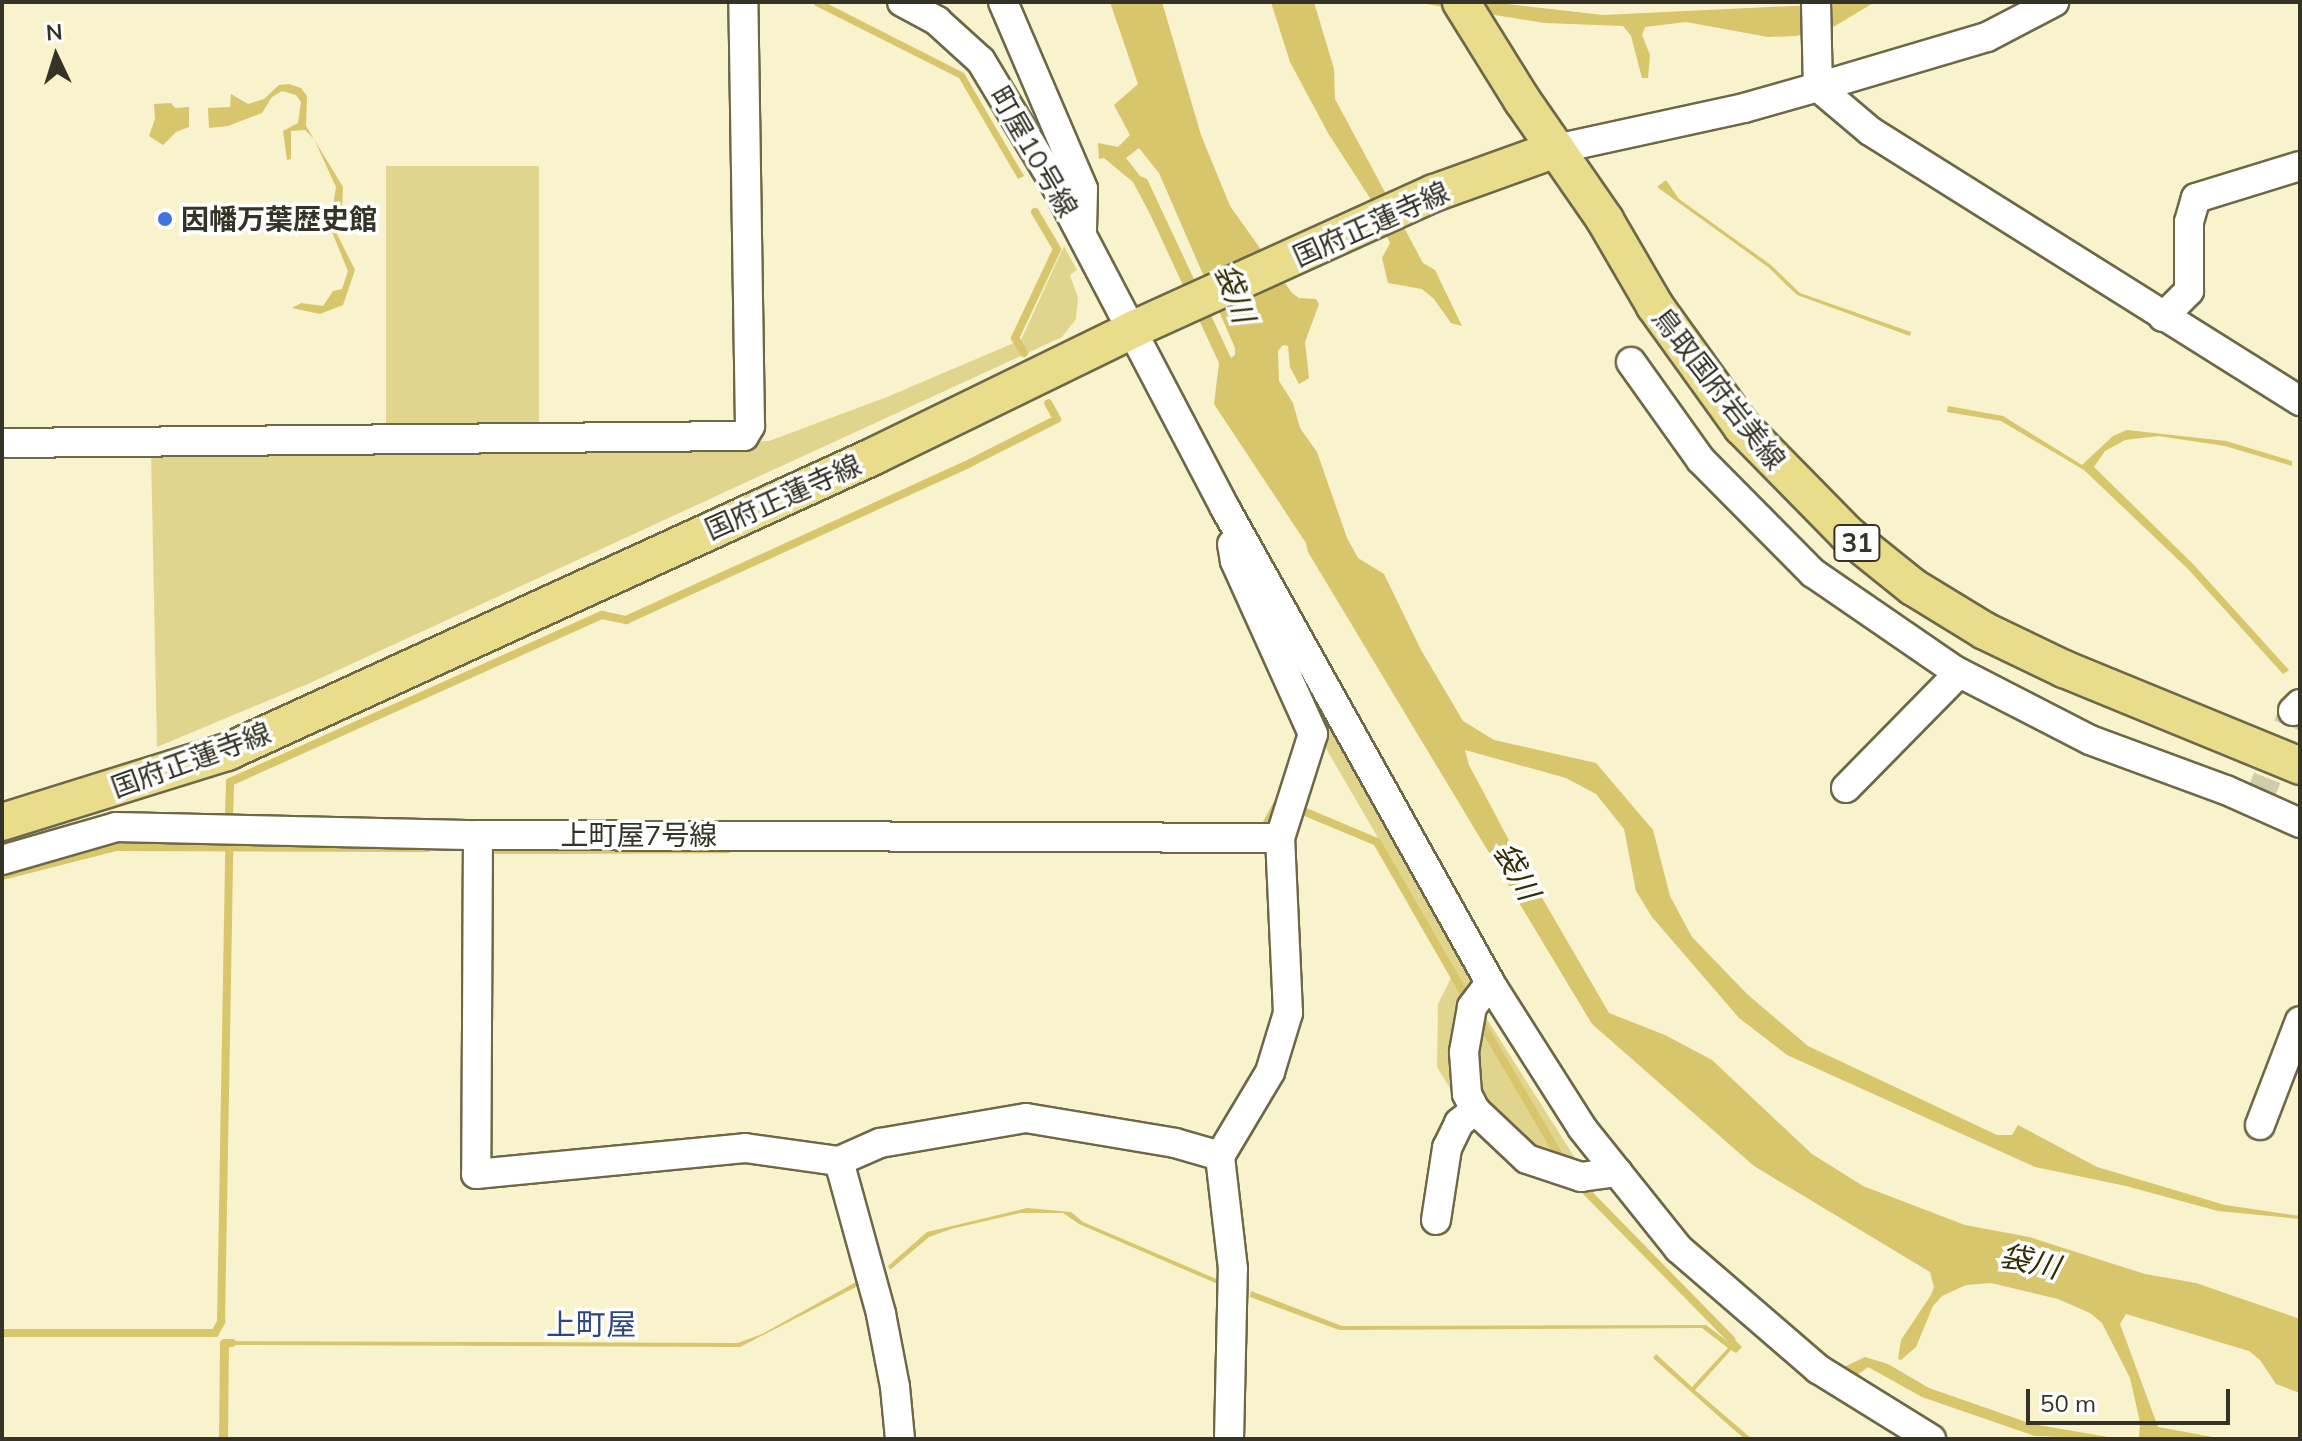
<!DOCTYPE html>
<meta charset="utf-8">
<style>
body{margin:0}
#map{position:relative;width:2302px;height:1441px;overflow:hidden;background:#f8f2cd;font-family:Mulish,"Noto Sans JP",sans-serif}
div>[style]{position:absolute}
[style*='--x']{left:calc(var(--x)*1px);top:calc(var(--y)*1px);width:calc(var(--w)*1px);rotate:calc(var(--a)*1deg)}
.green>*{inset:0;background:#e1d48d;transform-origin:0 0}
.water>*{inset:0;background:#d7c66c}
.stream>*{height:8px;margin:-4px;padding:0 4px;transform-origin:4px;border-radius:4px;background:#d7c66c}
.minor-tunnel>*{height:28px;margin-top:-14px;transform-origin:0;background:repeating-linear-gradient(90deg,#d1ccab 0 28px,transparent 0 42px)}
.roads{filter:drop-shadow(2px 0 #6d6847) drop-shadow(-2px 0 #6d6847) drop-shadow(0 2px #6d6847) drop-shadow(0 -2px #6d6847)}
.minor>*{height:28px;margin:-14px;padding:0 14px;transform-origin:14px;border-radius:14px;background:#fff}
.major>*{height:36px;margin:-18px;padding:0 18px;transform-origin:18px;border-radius:18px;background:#e9dc8b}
.dots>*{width:22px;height:22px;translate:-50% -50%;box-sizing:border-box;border:4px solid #fefefe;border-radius:50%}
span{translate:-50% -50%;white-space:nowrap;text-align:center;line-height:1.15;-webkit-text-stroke:7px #fefefe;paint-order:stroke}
.shield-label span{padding:2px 6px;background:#fefefe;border:2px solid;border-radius:6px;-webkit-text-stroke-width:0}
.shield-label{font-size:26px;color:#353325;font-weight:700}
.street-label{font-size:28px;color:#353325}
.poi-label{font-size:28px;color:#353325;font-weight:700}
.left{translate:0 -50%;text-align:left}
.water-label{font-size:30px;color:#332d04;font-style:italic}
.neighbourhood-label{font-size:30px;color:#2c467e}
.frame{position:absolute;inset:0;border:4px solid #353325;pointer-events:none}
.north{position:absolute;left:16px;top:16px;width:80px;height:80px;-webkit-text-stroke:6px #fefefe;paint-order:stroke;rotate:356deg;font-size:22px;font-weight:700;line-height:32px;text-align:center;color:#353325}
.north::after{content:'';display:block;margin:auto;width:28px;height:36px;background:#353325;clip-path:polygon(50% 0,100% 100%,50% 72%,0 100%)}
.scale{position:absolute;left:2026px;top:1389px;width:204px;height:36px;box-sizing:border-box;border:4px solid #353325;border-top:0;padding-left:10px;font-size:24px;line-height:28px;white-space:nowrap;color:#353325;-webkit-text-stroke:6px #fefefe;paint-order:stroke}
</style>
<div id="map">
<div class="green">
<i style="left:539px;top:166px;width:263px;height:153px;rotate:90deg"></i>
<i style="clip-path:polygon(1064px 246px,1077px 270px,1070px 275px,1078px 298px,1076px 319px,1062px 337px,310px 683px,157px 747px,151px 450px,769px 441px,887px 397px,1021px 340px)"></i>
<i style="clip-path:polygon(1248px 558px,1398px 834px,1401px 854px,1442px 925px,1461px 940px,1481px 978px,1461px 1106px,1437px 1067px,1438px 1004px,1455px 970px,1324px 745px)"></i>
<i style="clip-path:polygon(1480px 1008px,1575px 1158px,1573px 1166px,1538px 1158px,1482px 1107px,1472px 1058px)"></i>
</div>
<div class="water">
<i style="clip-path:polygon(816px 2px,824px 2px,964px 73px,1024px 176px,1018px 179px,959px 78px,814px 5px)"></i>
<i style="clip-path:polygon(evenodd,1110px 2px,1162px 2px,1201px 135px,1230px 206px,1292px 293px,1299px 298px,1316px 299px,1319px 304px,1305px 342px,1309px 378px,1299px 384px,1290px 367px,1288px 346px,1283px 345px,1278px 351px,1279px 381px,1293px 403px,1300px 428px,1317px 452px,1347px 538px,1358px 558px,1384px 574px,1421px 650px,1463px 721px,1494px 740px,1596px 763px,1653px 830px,1670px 896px,1692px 937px,1747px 994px,1808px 1046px,1997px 1135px,2012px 1135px,2018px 1125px,2097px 1167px,2225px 1205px,2300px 1216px,2300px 1219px,2218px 1211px,2126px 1186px,2035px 1167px,1787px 1055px,1739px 1018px,1652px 917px,1636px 891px,1624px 829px,1596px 794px,1566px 778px,1465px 750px,1469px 765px,1513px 848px,1609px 1013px,1665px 1035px,1712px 1060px,1812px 1154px,1863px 1186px,1965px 1225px,2029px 1237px,2145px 1274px,2196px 1283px,2300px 1319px,2300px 1393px,2276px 1384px,2260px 1360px,2249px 1351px,2126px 1314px,2120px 1324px,2158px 1427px,2224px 1439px,2139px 1439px,2140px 1422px,2130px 1378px,2102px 1323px,2090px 1313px,2058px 1299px,1991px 1283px,1966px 1285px,1942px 1296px,1933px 1306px,1916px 1347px,1901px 1360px,1898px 1359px,1901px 1340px,1931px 1295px,1934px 1287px,1930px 1272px,1754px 1166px,1592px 1024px,1308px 552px,1306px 543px,1214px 404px,1219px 363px,1150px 214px,1133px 182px,1104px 158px,1099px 159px,1098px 143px,1118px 147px,1130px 135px,1114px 105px,1138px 84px,1110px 2px,1139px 148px,1159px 173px,1235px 348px,1235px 355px,1231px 358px,1147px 179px,1140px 176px,1126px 158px,1139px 148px)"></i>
<i style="clip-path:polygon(1271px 2px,1314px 2px,1334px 69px,1335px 99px,1423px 263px,1435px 270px,1462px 326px,1451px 323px,1434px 299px,1422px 289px,1388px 283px,1382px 258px,1390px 243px,1370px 198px,1328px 133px,1290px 62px)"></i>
<i style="clip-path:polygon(1413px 2px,1490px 2px,1603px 15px,1875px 2px,1835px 26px,1796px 36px,1768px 37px,1686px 22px,1645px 27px,1642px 35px,1650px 55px,1648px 78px,1642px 78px,1631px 36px,1623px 26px,1545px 23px)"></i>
<i style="clip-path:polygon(289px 84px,301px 88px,307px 96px,306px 126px,343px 187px,342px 213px,336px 232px,355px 270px,343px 305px,320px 314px,292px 308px,301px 303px,323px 306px,333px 291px,342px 289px,348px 271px,330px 227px,336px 187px,314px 139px,305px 130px,291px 131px,291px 159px,287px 160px,283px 131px,298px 123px,301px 102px,296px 95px,282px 91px,272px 97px,262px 113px,228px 126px,209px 128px,208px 108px,230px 107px,231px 94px,248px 104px,264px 99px,279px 85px)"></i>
<i style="clip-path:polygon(171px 103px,175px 108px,189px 107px,189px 127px,176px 132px,163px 145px,149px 136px,155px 119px,154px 104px)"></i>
<i style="clip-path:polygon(1666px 180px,1679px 199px,1771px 265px,1800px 293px,1911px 332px,1910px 336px,1797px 295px,1768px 267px,1657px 187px)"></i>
<i style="clip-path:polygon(1948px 406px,2003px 416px,2082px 465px,2113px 436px,2127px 430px,2226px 441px,2292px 461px,2292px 466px,2225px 446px,2158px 436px,2125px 440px,2105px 451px,2094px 467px,2193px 564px,2289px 670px,2283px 674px,2188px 569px,2084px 470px,2001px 421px,1947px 412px)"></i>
<i style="clip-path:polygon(1027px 1208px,1071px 1212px,1083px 1222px,1221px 1281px,1220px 1285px,1079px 1224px,1063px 1213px,1020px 1213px,951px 1229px,929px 1237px,890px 1270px,888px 1266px,927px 1232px)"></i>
<i style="clip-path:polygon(856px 1282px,858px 1286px,740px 1347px,228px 1345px,224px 1348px,224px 1439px,219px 1439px,220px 1341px,738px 1343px,762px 1334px)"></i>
<i style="clip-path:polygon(1251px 1291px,1342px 1326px,1706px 1325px,1731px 1344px,1735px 1340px,1742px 1347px,1736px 1353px,1731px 1350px,1695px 1390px,1752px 1439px,1745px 1439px,1733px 1429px,1653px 1358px,1656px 1354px,1692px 1387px,1728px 1348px,1702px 1328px,1339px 1330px,1250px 1297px)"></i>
<i style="clip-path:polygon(1865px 1357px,1888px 1364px,1929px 1388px,2032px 1424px,2120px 1439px,2035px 1436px,1922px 1397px,1868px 1367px,1855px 1377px,1844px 1367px)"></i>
</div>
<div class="stream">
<i style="--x:1024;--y:353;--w:17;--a:-121"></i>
<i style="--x:1015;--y:338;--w:98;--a:-64.7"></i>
<i style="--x:1057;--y:249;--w:43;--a:-120.7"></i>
<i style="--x:1303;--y:811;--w:80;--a:22.7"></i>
<i style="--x:1377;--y:842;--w:187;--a:60.1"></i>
<i style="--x:229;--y:814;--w:32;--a:-88"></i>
<i style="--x:230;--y:782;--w:408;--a:-24.2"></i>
<i style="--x:602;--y:615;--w:25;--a:12"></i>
<i style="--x:626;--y:620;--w:378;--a:-24.5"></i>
<i style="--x:970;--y:463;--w:97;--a:-26.8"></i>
<i style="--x:1057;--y:419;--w:18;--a:-119"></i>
<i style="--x:1267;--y:823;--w:21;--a:-62"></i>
<i style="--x:496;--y:850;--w:231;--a:-0.2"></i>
<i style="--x:2;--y:876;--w:118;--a:-14.3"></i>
<i style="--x:116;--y:847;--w:311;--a:0.2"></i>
<i style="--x:1479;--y:1019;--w:166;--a:59.6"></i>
<i style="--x:1578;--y:1183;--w:219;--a:45.6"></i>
<i style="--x:2;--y:1333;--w:213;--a:0"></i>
<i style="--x:215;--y:1333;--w:13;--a:-61"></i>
<i style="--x:221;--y:1322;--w:472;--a:-89"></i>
<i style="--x:224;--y:1439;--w:96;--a:-89.4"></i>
<i style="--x:225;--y:1343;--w:7;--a:0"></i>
</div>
<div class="minor-tunnel">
<i style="--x:2257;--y:804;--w:100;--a:-68.8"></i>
</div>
<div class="roads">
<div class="minor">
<i style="--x:902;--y:2;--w:40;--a:28"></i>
<i style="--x:937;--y:21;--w:59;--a:42.3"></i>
<i style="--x:981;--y:61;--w:146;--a:59"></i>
<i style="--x:1056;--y:186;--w:364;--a:62.3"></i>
<i style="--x:1225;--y:508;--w:548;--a:60.81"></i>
<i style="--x:1492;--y:986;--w:168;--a:57.6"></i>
<i style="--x:1582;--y:1128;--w:155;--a:51.3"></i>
<i style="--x:1679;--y:1249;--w:184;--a:40.8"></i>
<i style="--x:1818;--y:1369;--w:133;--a:31.8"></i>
<i style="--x:1003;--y:2;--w:203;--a:66.8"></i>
<i style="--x:1083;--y:189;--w:40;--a:91.4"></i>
<i style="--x:1816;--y:2;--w:85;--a:88.7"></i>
<i style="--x:1818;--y:87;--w:68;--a:40.2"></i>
<i style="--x:1870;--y:131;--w:508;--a:32.12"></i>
<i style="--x:1556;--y:149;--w:192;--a:-12.3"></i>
<i style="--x:1744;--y:108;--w:77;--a:-15.8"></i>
<i style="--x:1818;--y:87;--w:176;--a:-16.5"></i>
<i style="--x:1987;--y:37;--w:76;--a:-27.6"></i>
<i style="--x:2163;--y:317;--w:37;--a:-45"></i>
<i style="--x:2189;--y:291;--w:69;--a:-90"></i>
<i style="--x:2189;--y:222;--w:25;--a:-74"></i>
<i style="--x:2196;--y:198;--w:109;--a:-17.1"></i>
<i style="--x:1631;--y:362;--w:120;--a:54.5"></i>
<i style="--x:1701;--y:460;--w:159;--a:45.3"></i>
<i style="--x:1813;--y:573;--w:171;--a:34.5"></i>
<i style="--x:1954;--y:670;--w:153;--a:27.2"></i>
<i style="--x:2090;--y:740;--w:145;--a:20.2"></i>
<i style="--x:2226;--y:790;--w:81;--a:24"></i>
<i style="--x:2;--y:443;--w:742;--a:-0.54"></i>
<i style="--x:744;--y:436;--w:12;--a:-59"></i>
<i style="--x:750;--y:426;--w:424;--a:-90.9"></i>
<i style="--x:2293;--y:711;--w:10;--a:-45"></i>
<i style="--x:1846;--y:788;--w:161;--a:-45.5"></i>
<i style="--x:478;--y:835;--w:339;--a:90.3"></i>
<i style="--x:476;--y:1174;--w:270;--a:-5.5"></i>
<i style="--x:745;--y:1148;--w:95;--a:7.9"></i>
<i style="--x:839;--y:1161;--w:45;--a:-23.7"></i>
<i style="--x:880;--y:1143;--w:148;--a:-9.7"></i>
<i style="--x:1026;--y:1118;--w:151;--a:9.5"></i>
<i style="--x:1175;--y:1143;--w:47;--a:16.1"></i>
<i style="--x:2;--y:860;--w:119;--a:-16.1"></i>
<i style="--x:116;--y:827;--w:362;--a:1.3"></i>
<i style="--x:478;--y:835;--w:802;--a:0.21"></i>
<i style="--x:1490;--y:983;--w:30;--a:127"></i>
<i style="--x:1472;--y:1007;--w:46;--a:100.1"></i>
<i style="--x:1464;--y:1052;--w:42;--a:85.9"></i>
<i style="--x:1467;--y:1094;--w:18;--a:63"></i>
<i style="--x:1475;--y:1110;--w:71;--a:43.3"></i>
<i style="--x:1527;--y:1159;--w:57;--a:18.4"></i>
<i style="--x:1581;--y:1177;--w:37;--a:-8"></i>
<i style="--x:2260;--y:1125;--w:111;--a:-69"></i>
<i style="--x:839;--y:1161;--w:159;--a:74.6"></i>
<i style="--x:881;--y:1314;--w:74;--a:79.1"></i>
<i style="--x:895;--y:1387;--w:52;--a:84.5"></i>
<i style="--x:1436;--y:1220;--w:73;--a:-81.3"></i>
<i style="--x:1447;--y:1148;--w:28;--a:-64"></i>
<i style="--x:1459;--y:1123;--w:21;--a:-39"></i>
<i style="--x:1229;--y:1439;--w:170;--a:-88.7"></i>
<i style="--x:1233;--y:1269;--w:114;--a:-96.6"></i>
<i style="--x:1220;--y:1156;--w:98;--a:-59.2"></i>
<i style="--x:1270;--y:1072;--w:62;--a:-73"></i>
<i style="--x:1288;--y:1013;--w:175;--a:-92.6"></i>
<i style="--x:1280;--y:838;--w:109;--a:-72.4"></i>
<i style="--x:1313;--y:734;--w:190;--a:-114.3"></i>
<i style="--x:1235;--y:561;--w:17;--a:-100"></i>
</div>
<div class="major">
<i style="--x:1461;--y:2;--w:115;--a:58.1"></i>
<i style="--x:1522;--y:100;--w:146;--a:55.3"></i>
<i style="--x:1605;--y:220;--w:99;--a:59.8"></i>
<i style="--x:1655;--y:306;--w:149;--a:54.3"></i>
<i style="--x:1742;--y:427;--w:150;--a:45.5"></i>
<i style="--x:1847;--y:534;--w:85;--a:38.8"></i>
<i style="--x:1913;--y:587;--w:84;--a:31.4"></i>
<i style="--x:1985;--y:631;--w:88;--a:25.7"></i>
<i style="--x:2064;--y:669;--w:255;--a:22.3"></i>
<i style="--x:2;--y:822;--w:236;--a:-17.3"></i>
<i style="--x:227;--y:752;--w:711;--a:-24.58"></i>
<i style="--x:874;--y:456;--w:289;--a:-26"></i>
<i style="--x:1134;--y:329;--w:329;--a:-24.4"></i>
<i style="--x:1434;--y:193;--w:130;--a:-19.8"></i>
</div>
</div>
<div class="dots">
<i style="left:165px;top:219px;background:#3f72e2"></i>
</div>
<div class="shield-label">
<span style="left:1857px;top:543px">31</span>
</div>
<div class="street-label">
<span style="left:1034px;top:152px;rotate:60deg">町屋10号線</span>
<span style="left:1371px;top:224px;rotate:-24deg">国府正蓮寺線</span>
<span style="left:1719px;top:389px;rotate:52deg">鳥取国府岩美線</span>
<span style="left:783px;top:497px;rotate:-24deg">国府正蓮寺線</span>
<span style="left:191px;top:760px;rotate:-20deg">国府正蓮寺線</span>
<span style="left:639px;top:835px">上町屋7号線</span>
</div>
<div class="poi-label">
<span class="left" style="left:181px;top:219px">因幡万葉歴史館</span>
</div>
<div class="water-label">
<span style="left:1235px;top:293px;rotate:70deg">袋川</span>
<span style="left:1517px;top:871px;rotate:61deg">袋川</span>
<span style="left:2030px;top:1261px;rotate:13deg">袋川</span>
</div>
<div class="neighbourhood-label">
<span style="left:591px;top:1324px">上町屋</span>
</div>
<div class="frame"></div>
<div class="north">N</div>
<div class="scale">50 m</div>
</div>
